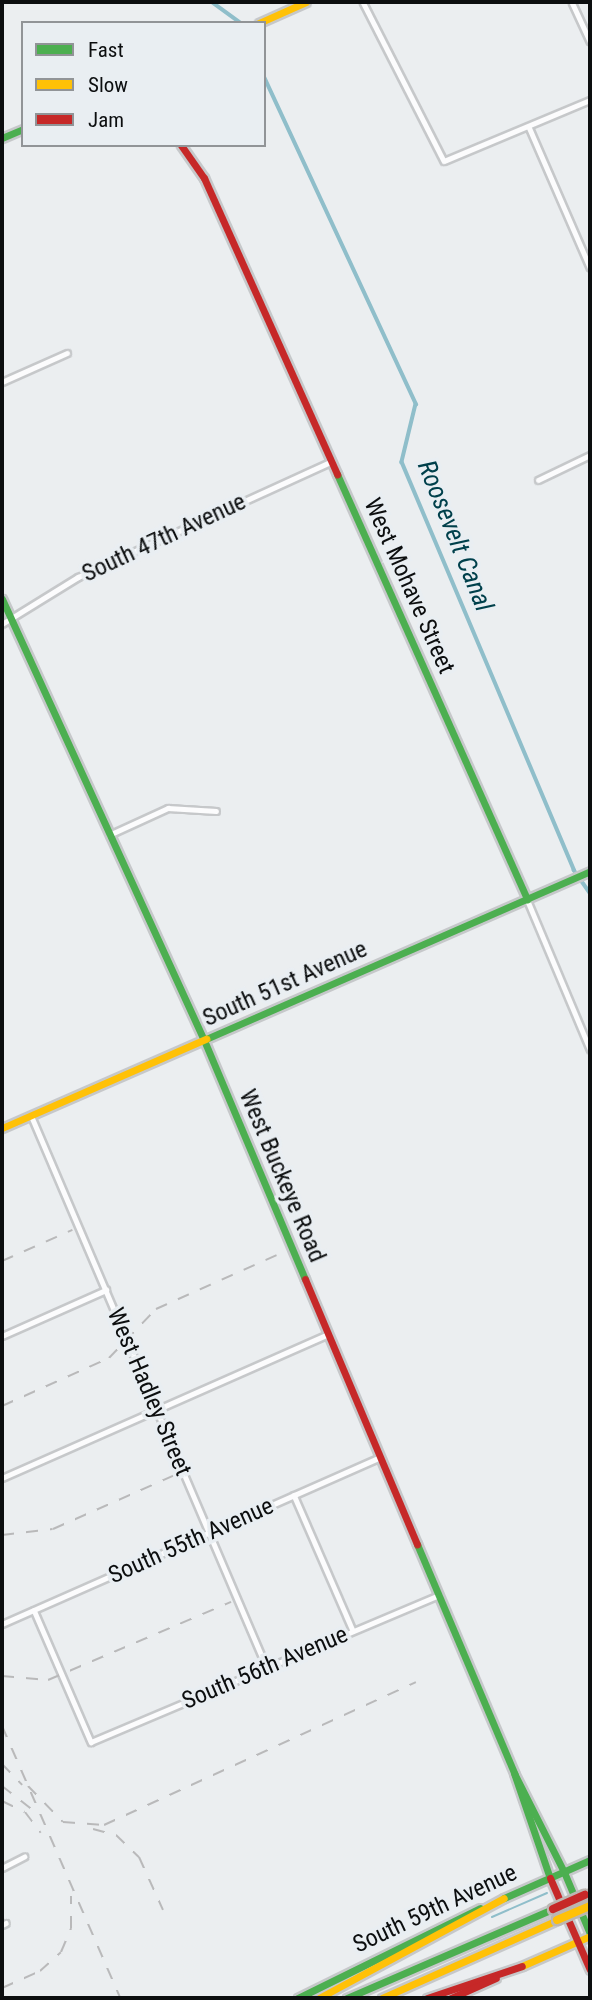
<!DOCTYPE html>
<style>
body{margin:0}
#map{position:relative;width:592px;height:2000px;overflow:hidden;background:#ebeef0;font-family:"Roboto Condensed",sans-serif}
div>[style]{position:absolute}
[style*='--x']{left:calc(var(--x)*1px);top:calc(var(--y)*1px);width:calc(var(--w)*1px);rotate:calc(var(--a)*1deg)}
.stream>*{height:2px;margin:-1px;padding:0 1px;transform-origin:1px;border-radius:1px;background:#8fbeca}
.canal>*{height:3.5px;margin:-1.75px;padding:0 1.75px;transform-origin:1.75px;border-radius:1.75px;background:#8fbeca}
.roads{filter:drop-shadow(2px 0 #c6c8ca) drop-shadow(-2px 0 #c6c8ca) drop-shadow(0 2px #c6c8ca) drop-shadow(0 -2px #c6c8ca)}
.street>*{height:4.5px;margin:-2.25px;padding:0 2.25px;transform-origin:2.25px;border-radius:2.25px;background:#fcfcfd}
.fast>*{height:7px;margin:-3.5px;padding:0 3.5px;transform-origin:3.5px;border-radius:3.5px;background:#4caf50}
.slow>*{height:7px;margin:-3.5px;padding:0 3.5px;transform-origin:3.5px;border-radius:3.5px;background:#ffc107}
.jam>*{height:7px;margin:-3.5px;padding:0 3.5px;transform-origin:3.5px;border-radius:3.5px;background:#c62828}
.rail>*{height:2px;margin-top:-1px;transform-origin:0;background:repeating-linear-gradient(90deg,#b9b9ba 0 12px,transparent 0 24px)}
.bridges{filter:drop-shadow(2px 0 #bcb7b2) drop-shadow(-2px 0 #bcb7b2) drop-shadow(0 2px #bcb7b2) drop-shadow(0 -2px #bcb7b2)}
.slow-bridge>*{height:8px;margin:-4px;padding:0 4px;transform-origin:4px;border-radius:4px;background:#ffc107}
.jam-bridge>*{height:8px;margin:-4px;padding:0 4px;transform-origin:4px;border-radius:4px;background:#c62828}
span{translate:-50% -50%;white-space:nowrap;text-align:center;line-height:1.15;-webkit-text-stroke:7px #e9eef2;paint-order:stroke}
.street-label{font-size:24px;color:#0c0e0f}
.water-label{font-size:26px;color:#00404b;font-style:italic}
.frame{position:absolute;inset:0;border:4px solid #0c0e0f;pointer-events:none}
.legend{position:absolute;left:21px;top:21px;width:245px;height:126px;box-sizing:border-box;background:#e9eef2;border:2px solid #919497;margin:0;padding:9px 12px;list-style:none;font-size:21px;color:#0c0e0f}
.legend li{display:flex;align-items:center;gap:14px;height:35px}
.legend b{width:35px;border:2px solid #919497}
</style>
<div id="map">
<div class="stream">
<i style="--x:492;--y:1917;--w:60;--a:-23.6"></i>
</div>
<div class="canal">
<i style="--x:212;--y:2;--w:36;--a:36"></i>
<i style="--x:264;--y:76;--w:362;--a:65.1"></i>
<i style="--x:416;--y:404;--w:60;--a:103.6"></i>
<i style="--x:402;--y:462;--w:443;--a:67.1"></i>
<i style="--x:574;--y:870;--w:28;--a:55"></i>
</div>
<div class="roads">
<div class="street">
<i style="--x:363;--y:2;--w:178;--a:63"></i>
<i style="--x:444;--y:161;--w:158;--a:-22.7"></i>
<i style="--x:572;--y:2;--w:43;--a:65.2"></i>
<i style="--x:529;--y:127;--w:153;--a:66.5"></i>
<i style="--x:2;--y:382;--w:71;--a:-24"></i>
<i style="--x:538;--y:480;--w:58;--a:-25.7"></i>
<i style="--x:2;--y:624;--w:89;--a:-31.7"></i>
<i style="--x:78;--y:577;--w:279;--a:-24.5"></i>
<i style="--x:109;--y:835;--w:65;--a:-24.6"></i>
<i style="--x:168;--y:808;--w:48;--a:3.6"></i>
<i style="--x:527;--y:899;--w:163;--a:67.2"></i>
<i style="--x:31;--y:1115;--w:601;--a:66.89"></i>
<i style="--x:2;--y:1336;--w:114;--a:-23.9"></i>
<i style="--x:2;--y:1478;--w:356;--a:-23.8"></i>
<i style="--x:294;--y:1495;--w:148;--a:66.5"></i>
<i style="--x:34;--y:1610;--w:144;--a:66.6"></i>
<i style="--x:91;--y:1742;--w:378;--a:-22.9"></i>
<i style="--x:2;--y:1624;--w:413;--a:-23.8"></i>
<i style="--x:2;--y:1868;--w:25;--a:-27"></i>
<i style="--x:2;--y:1925;--w:4;--a:-27"></i>
</div>
<div class="fast">
<i style="--x:2;--y:138;--w:23;--a:-23"></i>
<i style="--x:337;--y:474;--w:466;--a:65.9"></i>
<i style="--x:2;--y:599;--w:485;--a:65.4"></i>
<i style="--x:204;--y:1040;--w:259;--a:67.1"></i>
<i style="--x:206;--y:1039;--w:419;--a:-23.6"></i>
<i style="--x:417;--y:1544;--w:249;--a:67"></i>
<i style="--x:514;--y:1773;--w:111;--a:71.1"></i>
<i style="--x:515;--y:1775;--w:109;--a:63.2"></i>
<i style="--x:564;--y:1872;--w:67;--a:67.2"></i>
<i style="--x:504;--y:1898;--w:94;--a:-23.8"></i>
<i style="--x:298;--y:1998;--w:203;--a:-26.3"></i>
<i style="--x:347;--y:1998;--w:224;--a:-23.4"></i>
</div>
<div class="slow">
<i style="--x:259;--y:23;--w:51;--a:-24.1"></i>
<i style="--x:2;--y:1128;--w:223;--a:-23.6"></i>
<i style="--x:522;--y:1966;--w:74;--a:-23.8"></i>
<i style="--x:319;--y:1998;--w:210;--a:-28.4"></i>
<i style="--x:382;--y:1998;--w:192;--a:-24"></i>
</div>
<div class="jam">
<i style="--x:181;--y:145;--w:40;--a:55.1"></i>
<i style="--x:204;--y:178;--w:325;--a:65.8"></i>
<i style="--x:305;--y:1279;--w:288;--a:67.1"></i>
<i style="--x:550;--y:1878;--w:100;--a:66.5"></i>
<i style="--x:427;--y:1998;--w:100;--a:-18.6"></i>
<i style="--x:451;--y:1998;--w:49;--a:-24"></i>
</div>
</div>
<div class="rail">
<i style="--x:2;--y:1261;--w:77;--a:-23.9"></i>
<i style="--x:2;--y:1406;--w:117;--a:-24.2"></i>
<i style="--x:109;--y:1358;--w:68;--a:-46.2"></i>
<i style="--x:156;--y:1309;--w:137;--a:-24.1"></i>
<i style="--x:2;--y:1535;--w:51;--a:-6.7"></i>
<i style="--x:53;--y:1529;--w:136;--a:-23.9"></i>
<i style="--x:2;--y:1676;--w:46;--a:5"></i>
<i style="--x:48;--y:1680;--w:199;--a:-23.1"></i>
<i style="--x:2;--y:1726;--w:296;--a:66.5"></i>
<i style="--x:2;--y:1764;--w:29;--a:46"></i>
<i style="--x:2;--y:1786;--w:39;--a:38"></i>
<i style="--x:28;--y:1786;--w:50;--a:45.8"></i>
<i style="--x:63;--y:1822;--w:41;--a:4.2"></i>
<i style="--x:104;--y:1825;--w:343;--a:-24.6"></i>
<i style="--x:2;--y:1801;--w:25;--a:26"></i>
<i style="--x:25;--y:1812;--w:26;--a:53"></i>
<i style="--x:93;--y:1829;--w:24;--a:15"></i>
<i style="--x:116;--y:1835;--w:32;--a:44"></i>
<i style="--x:139;--y:1857;--w:58;--a:65.6"></i>
<i style="--x:2;--y:1988;--w:42;--a:-24.1"></i>
<i style="--x:40;--y:1971;--w:28;--a:-42"></i>
<i style="--x:61;--y:1952;--w:26;--a:-67"></i>
<i style="--x:71;--y:1928;--w:32;--a:-90"></i>
</div>
<div class="bridges">
<div class="slow-bridge">
<i style="--x:557;--y:1920;--w:36;--a:-23"></i>
</div>
<div class="jam-bridge">
<i style="--x:553;--y:1909;--w:35;--a:-24"></i>
</div>
</div>
<div class="street-label">
<span style="left:164px;top:538px;rotate:-25deg">South 47th Avenue</span>
<span style="left:409px;top:586px;rotate:66deg">West Mohave Street</span>
<span style="left:285px;top:984px;rotate:-24deg">South 51st Avenue</span>
<span style="left:282px;top:1176px;rotate:67deg">West Buckeye Road</span>
<span style="left:149px;top:1392px;rotate:67deg">West Hadley Street</span>
<span style="left:191px;top:1541px;rotate:-24deg">South 55th Avenue</span>
<span style="left:265px;top:1668px;rotate:-23deg">South 56th Avenue</span>
<span style="left:435px;top:1909px;rotate:-25deg">South 59th Avenue</span>
</div>
<div class="water-label">
<span style="left:455px;top:536px;rotate:68deg">Roosevelt Canal</span>
</div>
<div class="frame"></div>
<ul class="legend">
<li><b style="height:9px;background:#4caf50"></b>Fast</li>
<li><b style="height:9px;background:#ffc107"></b>Slow</li>
<li><b style="height:9px;background:#c62828"></b>Jam</li>
</ul>
</div>
